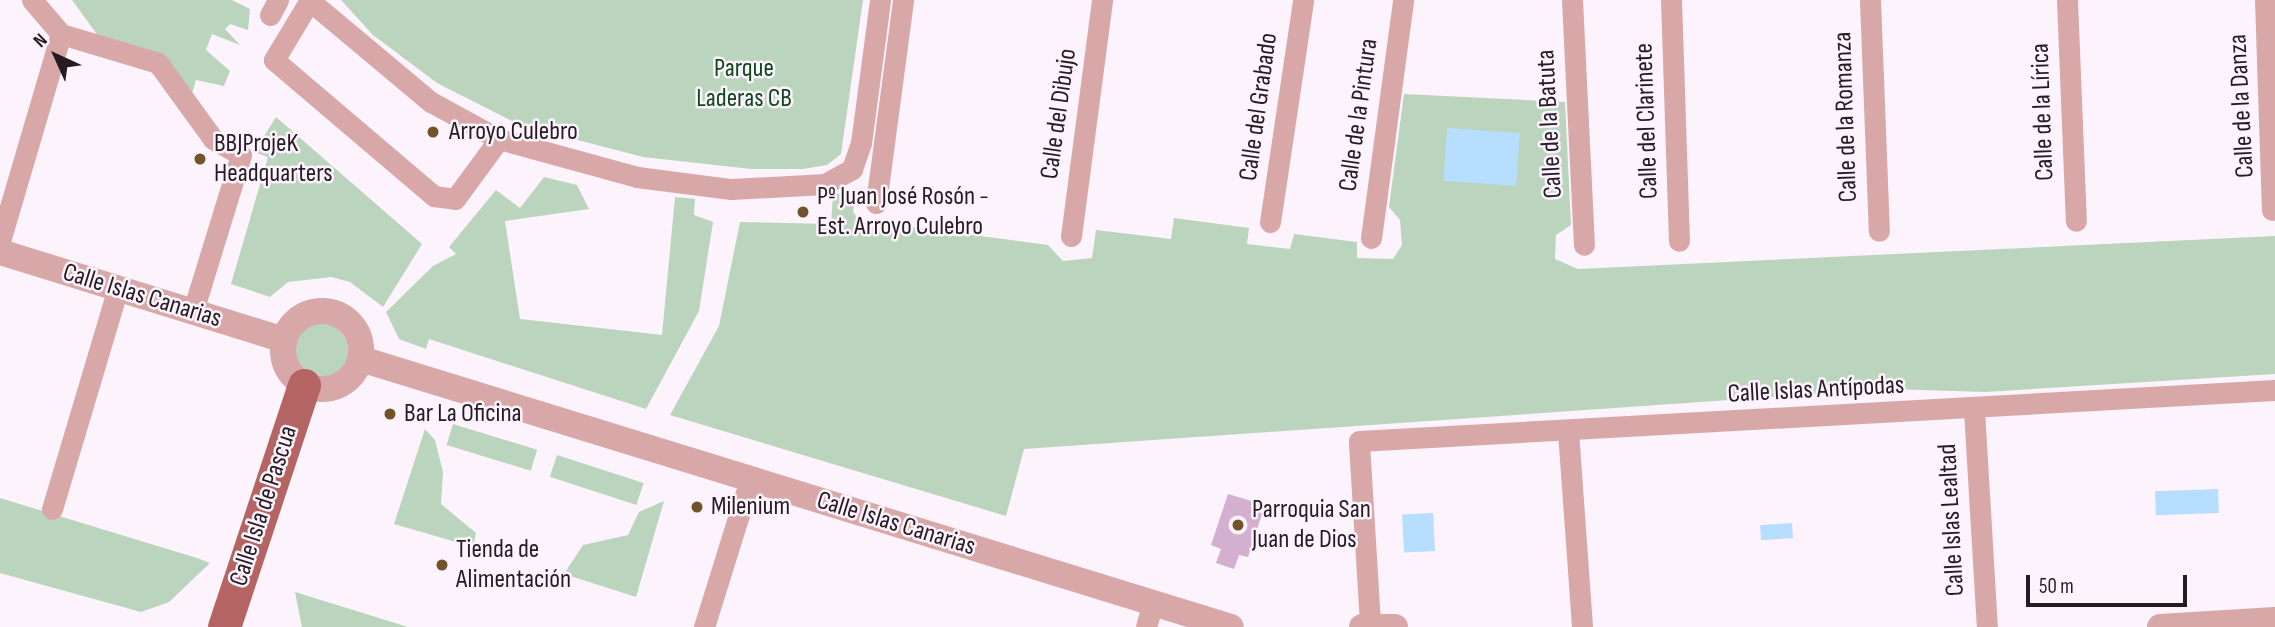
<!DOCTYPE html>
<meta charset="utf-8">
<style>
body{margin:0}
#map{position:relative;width:2275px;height:627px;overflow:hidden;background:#fdf3fc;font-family:"Sofia Sans Condensed",sans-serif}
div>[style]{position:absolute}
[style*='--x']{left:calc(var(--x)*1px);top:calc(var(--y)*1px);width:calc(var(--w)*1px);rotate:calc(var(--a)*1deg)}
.green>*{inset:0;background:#bad4bd;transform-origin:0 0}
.round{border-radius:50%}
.water>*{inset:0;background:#b7ddff;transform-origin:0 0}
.building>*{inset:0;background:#d3afd0}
.minor>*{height:21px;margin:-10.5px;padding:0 10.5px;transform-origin:10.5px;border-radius:10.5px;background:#d7a8a7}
.tertiary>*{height:26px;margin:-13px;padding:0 13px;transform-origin:13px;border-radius:13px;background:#d7a8a7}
.tertiary>.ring{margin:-13px;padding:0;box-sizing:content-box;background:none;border:26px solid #d7a8a7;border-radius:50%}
.primary>*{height:33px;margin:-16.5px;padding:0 16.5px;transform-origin:16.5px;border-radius:16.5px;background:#b56464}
.dots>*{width:19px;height:19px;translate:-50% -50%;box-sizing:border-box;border:4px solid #fdf3fc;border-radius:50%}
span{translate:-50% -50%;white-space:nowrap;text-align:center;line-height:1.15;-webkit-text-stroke:5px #fdf3fc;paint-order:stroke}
.park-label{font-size:26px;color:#0e481e}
.street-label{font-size:26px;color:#241b23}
.poi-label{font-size:26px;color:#241b23}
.left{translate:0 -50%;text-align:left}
.north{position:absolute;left:21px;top:21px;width:70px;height:70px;-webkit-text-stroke:5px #fdf3fc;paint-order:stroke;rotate:315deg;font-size:19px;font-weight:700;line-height:28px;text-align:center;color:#241b23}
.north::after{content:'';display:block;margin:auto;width:24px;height:32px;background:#241b23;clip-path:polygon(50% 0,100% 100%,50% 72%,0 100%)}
.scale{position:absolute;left:2026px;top:575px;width:161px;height:32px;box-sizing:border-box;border:4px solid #241b23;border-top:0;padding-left:9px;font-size:21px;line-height:24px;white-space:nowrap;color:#241b23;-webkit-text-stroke:5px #fdf3fc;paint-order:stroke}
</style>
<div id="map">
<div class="green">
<i style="clip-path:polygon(72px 0,232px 0,250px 9px,248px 30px,230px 24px,225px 29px,240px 45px,212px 34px,206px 50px,230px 71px,224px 86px,196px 80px,192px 94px,162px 56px,99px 37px)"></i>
<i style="clip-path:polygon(341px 0,863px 0,841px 154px,827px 165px,803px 169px,751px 169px,643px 157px,520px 125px,437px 83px,373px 35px)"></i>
<i style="clip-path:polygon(1404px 94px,1565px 102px,1571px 225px,1556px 235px,1555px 259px,1578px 269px,2275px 236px,2275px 374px,1985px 392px,1890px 389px,1024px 449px,1006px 516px,670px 415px,719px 326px,740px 222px,831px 224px,833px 195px,857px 189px,853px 212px,865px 227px,897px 225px,1048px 245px,1063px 261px,1092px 258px,1096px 230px,1171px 239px,1174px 218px,1249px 228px,1247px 244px,1290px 249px,1294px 234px,1357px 242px,1357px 258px,1393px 259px,1402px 245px,1400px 220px,1389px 207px)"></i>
<i style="clip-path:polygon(276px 117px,422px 244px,383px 307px,350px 282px,331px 277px,288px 282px,270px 297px,231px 284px,268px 157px,254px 152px)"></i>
<i style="clip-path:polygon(544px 177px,577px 185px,589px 209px,505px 221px,520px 319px,662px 335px,675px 197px,695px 199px,694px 215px,713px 222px,699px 311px,646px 409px,429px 339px,426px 349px,399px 339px,386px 312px,433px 266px,456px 254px,449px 247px,496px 190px,520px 208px)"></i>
<i class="round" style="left:294px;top:323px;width:54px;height:54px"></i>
<i style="left:453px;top:424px;width:88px;height:22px;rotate:17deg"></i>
<i style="clip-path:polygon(425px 429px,435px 440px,443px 472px,441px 504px,476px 533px,473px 547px,394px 524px)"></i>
<i style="left:557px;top:455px;width:91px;height:23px;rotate:18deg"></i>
<i style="clip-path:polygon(0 498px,197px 558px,210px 563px,169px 602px,141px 612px,0 573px)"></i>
<i style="clip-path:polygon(664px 501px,636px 597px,564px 574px,583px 545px,628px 535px,639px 512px)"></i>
<i style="clip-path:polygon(295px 592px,408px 627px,302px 627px)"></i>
</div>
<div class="water">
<i style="left:1447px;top:128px;width:73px;height:53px;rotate:4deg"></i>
<i style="left:2218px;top:489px;width:24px;height:63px;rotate:88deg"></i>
<i style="left:1433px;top:513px;width:38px;height:31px;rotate:87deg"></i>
<i style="left:1792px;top:523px;width:15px;height:32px;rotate:86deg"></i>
</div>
<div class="building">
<i style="clip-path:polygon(1228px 494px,1265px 505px,1248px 557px,1239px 555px,1234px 569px,1216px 563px,1221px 549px,1211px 545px)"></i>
</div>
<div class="minor">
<i style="--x:32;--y:0;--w:45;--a:49.5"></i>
<i style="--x:61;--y:34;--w:101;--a:16.6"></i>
<i style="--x:158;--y:63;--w:94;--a:54.1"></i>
<i style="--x:213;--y:139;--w:32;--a:30"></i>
<i style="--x:241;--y:155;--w:163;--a:107.1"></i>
<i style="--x:310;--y:0;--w:70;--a:121"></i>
<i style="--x:274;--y:60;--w:210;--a:40.4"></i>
<i style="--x:434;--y:196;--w:21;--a:8"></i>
<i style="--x:455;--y:199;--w:74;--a:-53.7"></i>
<i style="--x:1572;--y:0;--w:245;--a:87.2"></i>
<i style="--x:1671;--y:0;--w:241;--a:88.1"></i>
<i style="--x:1870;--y:0;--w:231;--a:87.8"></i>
<i style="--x:2067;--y:0;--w:221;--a:87.7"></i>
<i style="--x:2265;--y:0;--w:210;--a:88.1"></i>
<i style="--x:310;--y:1;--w:158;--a:39.9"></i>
<i style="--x:431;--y:102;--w:77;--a:28.6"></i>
<i style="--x:499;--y:139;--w:143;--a:15.4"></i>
<i style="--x:637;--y:177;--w:95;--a:7.3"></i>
<i style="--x:731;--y:189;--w:94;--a:-3"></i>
<i style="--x:825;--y:184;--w:31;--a:-29"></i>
<i style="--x:852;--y:169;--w:28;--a:-71"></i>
<i style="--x:861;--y:143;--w:144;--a:-82.4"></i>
<i style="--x:270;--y:15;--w:17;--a:-62"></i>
<i style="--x:876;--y:203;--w:205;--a:-82.4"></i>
<i style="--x:1270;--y:222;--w:224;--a:-81.5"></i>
<i style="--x:1071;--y:236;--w:238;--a:-82.5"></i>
<i style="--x:1371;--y:238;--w:240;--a:-82.3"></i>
<i style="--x:0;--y:241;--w:216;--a:-73.6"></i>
<i style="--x:1974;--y:410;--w:217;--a:86.6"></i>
<i style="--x:1568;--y:431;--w:196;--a:85.9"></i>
<i style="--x:52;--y:509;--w:231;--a:-73.4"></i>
<i style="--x:1370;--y:623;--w:182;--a:-93.5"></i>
<i style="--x:1359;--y:441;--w:917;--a:-3.19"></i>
<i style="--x:704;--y:627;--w:155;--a:-72.7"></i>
<i style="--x:1146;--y:627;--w:25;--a:-74"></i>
</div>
<div class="tertiary">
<i style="--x:0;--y:252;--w:297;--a:17.2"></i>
<i class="ring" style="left:283px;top:311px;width:52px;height:52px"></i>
<i style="--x:361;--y:359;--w:910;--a:17.12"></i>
<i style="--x:1362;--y:627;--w:33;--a:0"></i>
<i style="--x:2160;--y:627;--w:115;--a:-3.5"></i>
</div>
<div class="primary">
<i style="--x:224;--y:627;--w:255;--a:-71.7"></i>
</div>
<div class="dots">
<i style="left:433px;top:132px;background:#725228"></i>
<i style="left:200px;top:159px;background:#725228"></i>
<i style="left:803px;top:212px;background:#725228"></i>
<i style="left:390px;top:414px;background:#725228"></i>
<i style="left:697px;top:507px;background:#725228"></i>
<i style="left:1238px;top:525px;background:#725228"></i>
<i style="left:442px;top:565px;background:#725228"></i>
</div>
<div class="park-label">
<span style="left:744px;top:84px">Parque<br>Laderas CB</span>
</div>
<div class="street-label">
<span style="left:2242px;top:106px;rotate:-93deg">Calle de la Danza</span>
<span style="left:1259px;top:107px;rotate:-82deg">Calle del Grabado</span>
<span style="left:2043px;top:112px;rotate:-92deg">Calle de la Lírica</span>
<span style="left:1059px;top:114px;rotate:-82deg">Calle del Dibujo</span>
<span style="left:1359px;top:115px;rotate:-82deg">Calle de la Pintura</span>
<span style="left:1846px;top:117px;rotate:-92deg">Calle de la Romanza</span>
<span style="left:1647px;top:121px;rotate:-92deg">Calle del Clarinete</span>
<span style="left:1550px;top:124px;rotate:-93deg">Calle de la Batuta</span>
<span style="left:142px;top:296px;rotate:17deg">Calle Islas Canarias</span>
<span style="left:1816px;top:390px;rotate:-3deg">Calle Islas Antípodas</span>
<span style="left:264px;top:506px;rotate:-72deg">Calle Isla de Pascua</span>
<span style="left:1952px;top:520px;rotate:-93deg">Calle Islas Lealtad</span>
<span style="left:896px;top:524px;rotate:17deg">Calle Islas Canarias</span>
</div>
<div class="poi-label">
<span class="left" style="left:449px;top:132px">Arroyo Culebro</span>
<span class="left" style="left:214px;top:159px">BBJProjeK<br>Headquarters</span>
<span class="left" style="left:817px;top:212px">Pº Juan José Rosón -<br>Est. Arroyo Culebro</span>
<span class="left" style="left:404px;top:414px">Bar La Oficina</span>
<span class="left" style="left:711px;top:507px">Milenium</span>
<span class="left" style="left:1252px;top:525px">Parroquia San<br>Juan de Dios</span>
<span class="left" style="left:456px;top:565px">Tienda de<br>Alimentación</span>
</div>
<div class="north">N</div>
<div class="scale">50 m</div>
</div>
